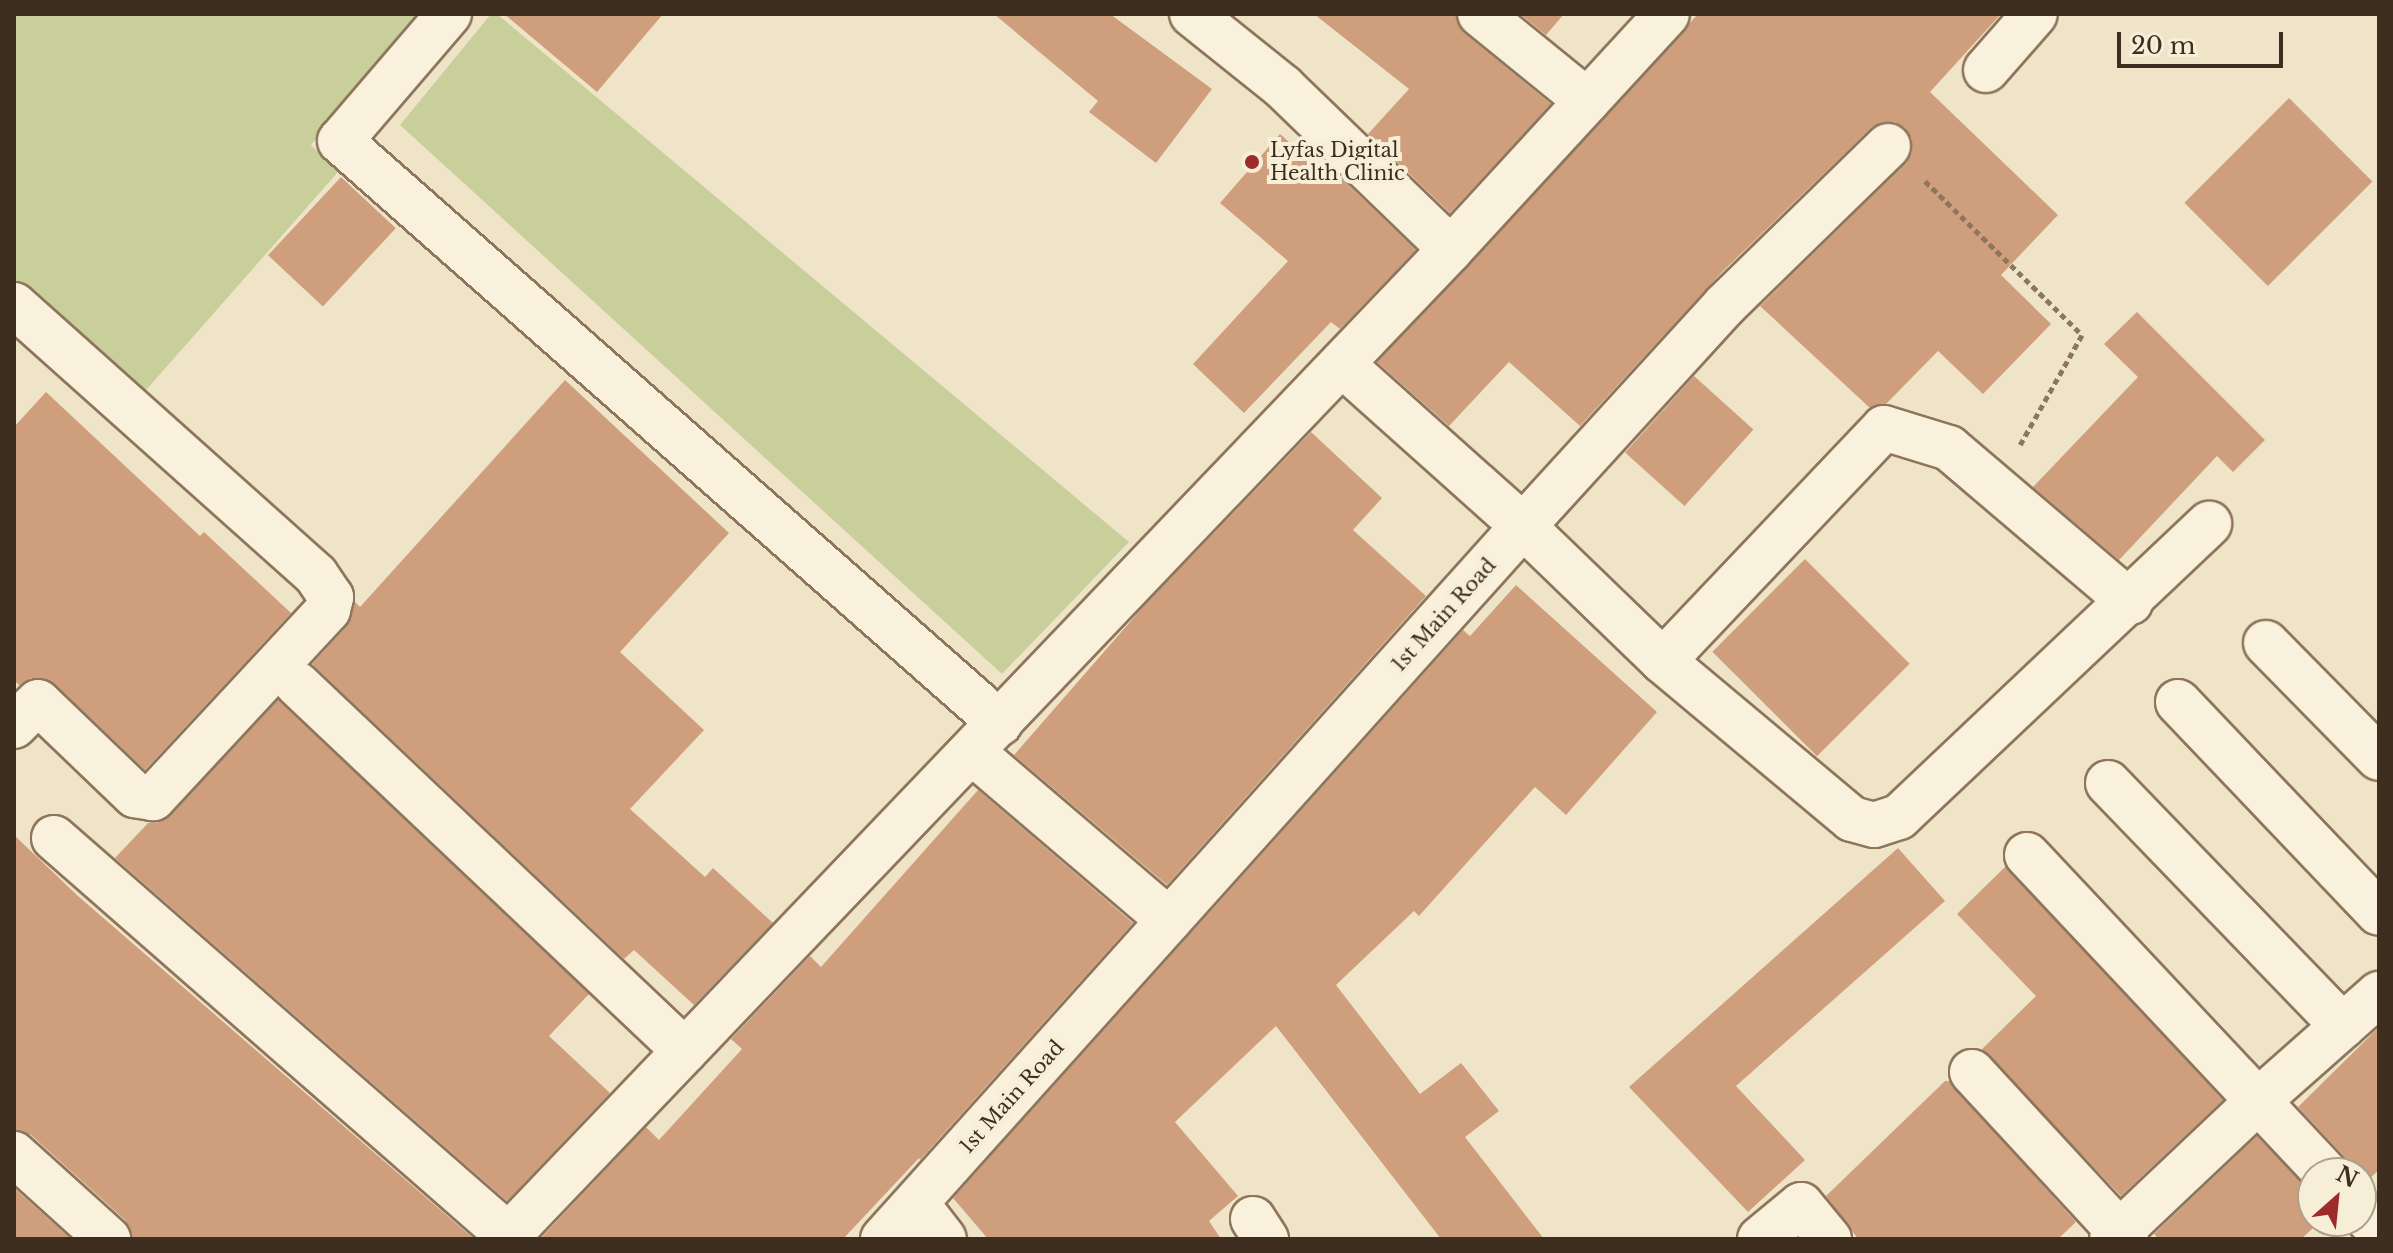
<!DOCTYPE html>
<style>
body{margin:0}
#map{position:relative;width:2393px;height:1253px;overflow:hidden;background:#f0e4c8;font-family:"Libre Baskerville",serif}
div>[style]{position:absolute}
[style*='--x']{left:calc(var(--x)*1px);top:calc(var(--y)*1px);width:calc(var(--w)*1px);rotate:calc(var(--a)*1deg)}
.green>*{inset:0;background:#c9cf9b}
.building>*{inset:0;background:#cf9f7d;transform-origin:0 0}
.path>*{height:5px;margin-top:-2.5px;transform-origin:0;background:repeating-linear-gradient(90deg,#8d765c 0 6px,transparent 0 10px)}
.roads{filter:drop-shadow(2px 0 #8d765c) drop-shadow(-2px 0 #8d765c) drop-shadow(0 2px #8d765c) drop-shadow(0 -2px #8d765c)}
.minor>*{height:44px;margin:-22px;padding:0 22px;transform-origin:22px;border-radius:22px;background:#faf1dc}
.dots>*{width:22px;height:22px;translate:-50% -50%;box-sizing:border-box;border:4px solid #f7eed8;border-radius:50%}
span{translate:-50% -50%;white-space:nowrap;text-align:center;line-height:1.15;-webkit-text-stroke:8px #f7eed8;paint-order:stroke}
.poi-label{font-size:20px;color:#3d2e20}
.left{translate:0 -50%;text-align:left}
.street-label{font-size:20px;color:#3d2e20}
.frame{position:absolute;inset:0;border:16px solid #3d2e20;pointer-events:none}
.north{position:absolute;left:2297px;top:1157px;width:80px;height:80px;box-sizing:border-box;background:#f7eed8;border:2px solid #ada18e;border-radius:50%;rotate:27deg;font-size:22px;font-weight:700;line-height:32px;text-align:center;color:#3d2e20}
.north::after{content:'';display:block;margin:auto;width:28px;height:36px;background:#9e2a2b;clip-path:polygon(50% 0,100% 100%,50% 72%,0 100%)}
.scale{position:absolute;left:2117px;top:32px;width:166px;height:36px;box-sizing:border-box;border:4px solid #3d2e20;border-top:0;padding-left:10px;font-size:24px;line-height:28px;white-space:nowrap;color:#3d2e20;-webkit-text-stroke:6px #f7eed8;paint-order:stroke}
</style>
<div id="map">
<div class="green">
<i style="clip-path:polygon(14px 14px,420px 14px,311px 145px,338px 172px,132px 406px,14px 297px)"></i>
<i style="clip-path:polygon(491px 14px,497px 14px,1129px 542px,1002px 674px,400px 125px)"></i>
</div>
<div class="building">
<i style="clip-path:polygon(504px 14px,663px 14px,597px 92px)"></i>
<i style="clip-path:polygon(994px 14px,1110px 14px,1212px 89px,1156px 163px,1089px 112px,1098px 101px)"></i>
<i style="clip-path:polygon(1314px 14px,1456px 14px,1464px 33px,1551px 104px,1450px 213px,1368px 134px,1409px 89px)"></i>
<i style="clip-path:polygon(1520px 14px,1564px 14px,1546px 35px)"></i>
<i style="clip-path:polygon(1698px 14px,2001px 14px,1930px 92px,2058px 215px,2001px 275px,2051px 324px,1983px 394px,1938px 351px,1886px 404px,1870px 408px,1760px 306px,1906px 163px,1912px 152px,1912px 139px,1905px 128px,1895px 122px,1883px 122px,1871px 128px,1723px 271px,1580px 426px,1509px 362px,1449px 426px,1377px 362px)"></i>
<i style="left:2289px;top:98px;width:118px;height:148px;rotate:45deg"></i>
<i style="clip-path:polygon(1280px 134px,1329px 178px,1335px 172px,1416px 250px,1340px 329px,1331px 322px,1244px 413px,1193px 364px,1288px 261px,1220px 203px)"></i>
<i style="left:341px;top:177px;width:75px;height:107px;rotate:43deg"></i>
<i style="clip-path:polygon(2137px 312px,2265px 440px,2233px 472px,2217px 456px,2119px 560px,2033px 487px,2138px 377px,2104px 344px)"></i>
<i style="left:1694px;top:376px;width:80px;height:103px;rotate:42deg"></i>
<i style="clip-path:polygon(565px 380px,729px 533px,620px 652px,704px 730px,630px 809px,705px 877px,713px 868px,773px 923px,694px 1005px,634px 950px,624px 959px,312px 664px,347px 626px,355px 602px,360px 607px)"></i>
<i style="clip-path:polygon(46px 392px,200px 536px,204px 532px,291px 613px,145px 770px,55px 684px,43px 678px,31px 678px,19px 685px,14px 680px,14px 427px)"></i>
<i style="clip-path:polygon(1311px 432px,1382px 498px,1353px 530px,1426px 596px,1167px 885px,1014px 755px,1143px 607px)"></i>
<i style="left:1805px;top:559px;width:148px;height:131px;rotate:45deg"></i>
<i style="clip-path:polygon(1516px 585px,1657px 712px,1566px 815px,1535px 787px,1419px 916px,1414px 911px,1336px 985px,1420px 1094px,1461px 1063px,1499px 1111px,1465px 1137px,1544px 1239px,1441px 1239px,1276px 1026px,1175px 1122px,1238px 1196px,1209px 1221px,1221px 1239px,988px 1239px,953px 1198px,1463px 630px,1470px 636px)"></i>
<i style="clip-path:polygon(278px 700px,589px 994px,549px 1036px,610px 1093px,507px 1201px,115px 858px,148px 823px,160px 822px,171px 815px)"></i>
<i style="clip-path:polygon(978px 790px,1133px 923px,920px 1160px,919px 1158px,843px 1239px,540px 1239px,646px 1127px,659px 1140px,742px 1049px,731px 1039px,810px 956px,821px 967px)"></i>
<i style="clip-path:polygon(14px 835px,78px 896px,474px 1239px,132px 1239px,125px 1220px,31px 1135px,14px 1130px)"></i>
<i style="clip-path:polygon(1898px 848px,1945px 901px,1736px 1086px,1805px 1160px,1748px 1212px,1629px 1087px)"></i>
<i style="clip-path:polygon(2006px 866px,2223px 1100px,2121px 1196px,1982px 1049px,2036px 996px,1957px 914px)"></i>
<i style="clip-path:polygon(2379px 1027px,2379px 1170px,2361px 1186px,2361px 1173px,2350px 1173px,2344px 1156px,2298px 1107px)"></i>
<i style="clip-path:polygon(1945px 1081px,1949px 1081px,2076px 1222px,2058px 1239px,1858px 1239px,1826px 1196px)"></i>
<i style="clip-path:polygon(2257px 1136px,2313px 1193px,2313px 1221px,2321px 1221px,2301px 1239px,2159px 1239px,2154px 1234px)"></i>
<i style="clip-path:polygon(14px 1188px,71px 1239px,14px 1239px)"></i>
</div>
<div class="path">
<i style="--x:1925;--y:181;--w:220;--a:44.4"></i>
<i style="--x:2082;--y:335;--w:126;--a:119.4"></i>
</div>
<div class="roads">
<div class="minor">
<i style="--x:449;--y:14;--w:167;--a:130.6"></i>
<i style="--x:340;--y:141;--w:880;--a:41.41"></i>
<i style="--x:1192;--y:14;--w:117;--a:38.7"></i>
<i style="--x:1283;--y:87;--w:233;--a:44"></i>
<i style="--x:1480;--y:14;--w:138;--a:39.1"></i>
<i style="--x:1986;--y:70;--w:74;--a:-48.8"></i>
<i style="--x:1888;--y:146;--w:228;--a:135.7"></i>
<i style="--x:1725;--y:305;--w:299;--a:132.4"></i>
<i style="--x:1523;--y:526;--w:194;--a:44"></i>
<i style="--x:1663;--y:661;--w:321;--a:-46.5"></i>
<i style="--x:1884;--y:428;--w:68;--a:17.1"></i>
<i style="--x:1949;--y:448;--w:238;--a:40.4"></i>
<i style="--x:14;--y:305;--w:405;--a:41.8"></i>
<i style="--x:316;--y:575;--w:27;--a:56"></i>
<i style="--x:331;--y:597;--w:13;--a:103"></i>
<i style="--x:328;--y:610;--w:257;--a:132.9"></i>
<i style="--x:153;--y:798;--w:18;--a:-171"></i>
<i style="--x:135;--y:795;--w:134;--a:-136.2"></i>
<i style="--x:38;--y:702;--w:34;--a:135"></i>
<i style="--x:2266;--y:643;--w:161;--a:45.5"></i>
<i style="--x:1663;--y:661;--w:246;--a:39.9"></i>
<i style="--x:1852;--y:819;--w:23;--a:15"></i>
<i style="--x:1874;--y:825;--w:26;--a:-18"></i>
<i style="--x:1899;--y:817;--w:427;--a:-43.4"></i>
<i style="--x:297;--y:684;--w:534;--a:43.41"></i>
<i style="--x:2178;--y:702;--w:291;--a:46.4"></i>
<i style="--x:972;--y:752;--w:259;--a:40.5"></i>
<i style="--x:2108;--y:783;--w:338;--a:46"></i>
<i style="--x:54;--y:838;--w:605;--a:41.18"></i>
<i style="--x:2027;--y:855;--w:436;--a:46.8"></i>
<i style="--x:1972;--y:1072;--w:227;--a:47.3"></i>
<i style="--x:14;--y:1154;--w:127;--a:42.1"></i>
<i style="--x:917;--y:1204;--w:44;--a:52.4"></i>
<i style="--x:2361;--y:1211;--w:26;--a:47"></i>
<i style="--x:1253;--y:1219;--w:24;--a:57"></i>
<i style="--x:505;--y:1239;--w:1369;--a:-46.3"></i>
<i style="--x:1451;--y:249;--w:319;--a:-47.4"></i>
<i style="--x:883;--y:1239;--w:958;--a:-48.09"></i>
<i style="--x:1523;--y:526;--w:243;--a:-138.2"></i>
<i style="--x:1760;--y:1239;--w:53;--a:-39.7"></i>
<i style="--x:1801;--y:1205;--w:44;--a:50.5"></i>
<i style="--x:2112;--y:1239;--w:201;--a:-43.4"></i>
<i style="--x:2258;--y:1101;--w:162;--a:-41.5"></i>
</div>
</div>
<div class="dots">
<i style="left:1252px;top:162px;background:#9e2a2b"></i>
</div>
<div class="poi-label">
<span class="left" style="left:1270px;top:162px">Lyfas Digital<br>Health Clinic</span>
</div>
<div class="street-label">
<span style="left:1444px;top:615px;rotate:-48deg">1st Main Road</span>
<span style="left:1012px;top:1097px;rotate:-48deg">1st Main Road</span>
</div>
<div class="frame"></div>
<div class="north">N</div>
<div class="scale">20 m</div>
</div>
